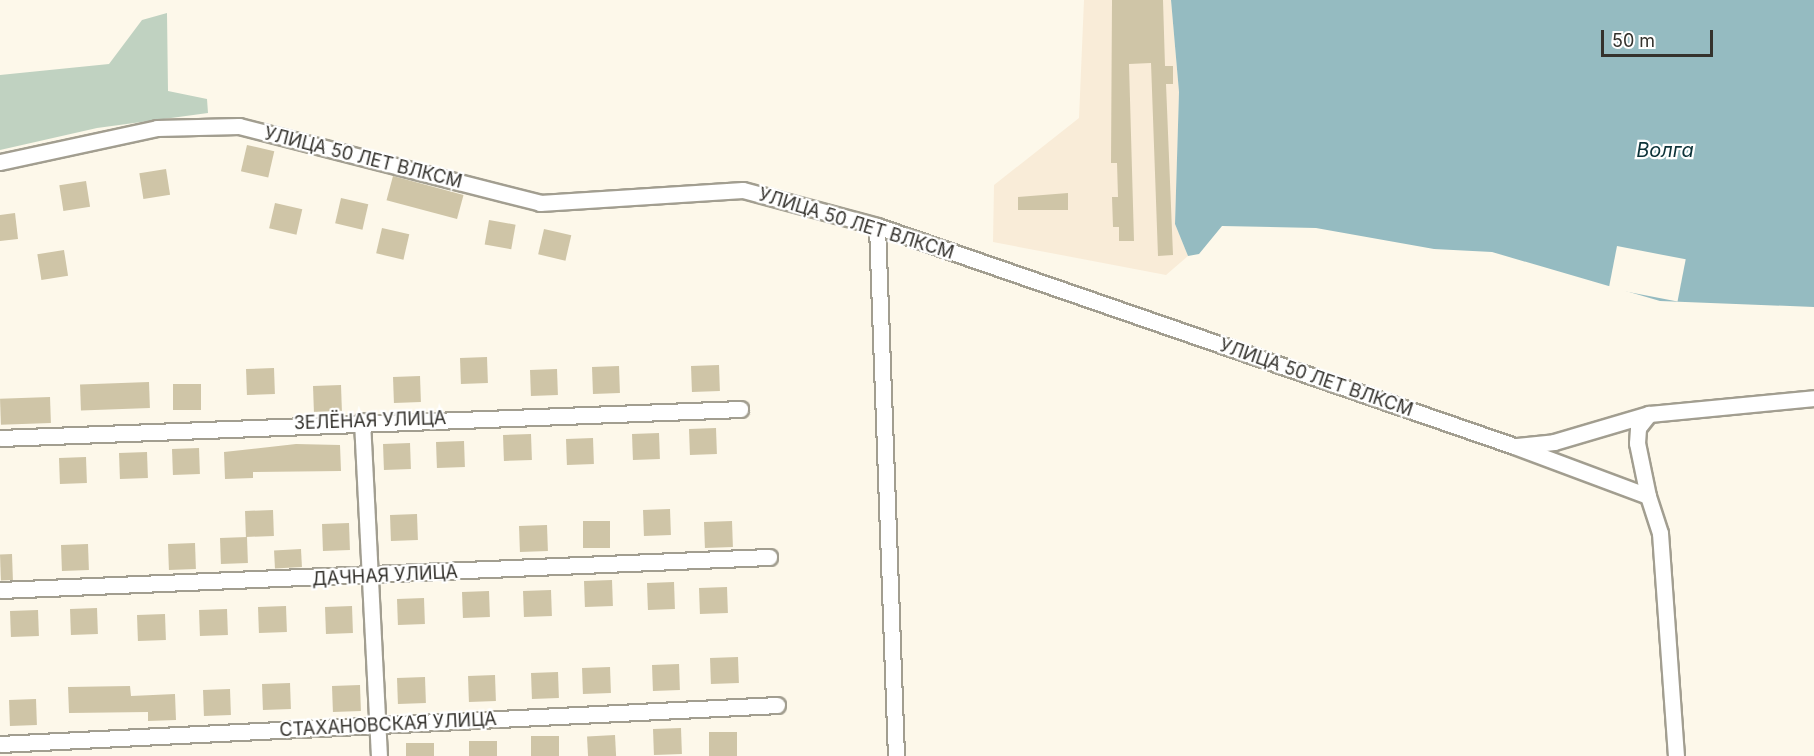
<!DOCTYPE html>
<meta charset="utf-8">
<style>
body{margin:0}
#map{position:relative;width:1814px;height:756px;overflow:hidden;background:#fdf8ea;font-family:Inter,sans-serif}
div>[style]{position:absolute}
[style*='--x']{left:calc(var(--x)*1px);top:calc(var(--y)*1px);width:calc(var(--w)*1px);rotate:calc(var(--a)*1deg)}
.industrial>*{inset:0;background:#f9ecd8}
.green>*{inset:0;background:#c0d2c1}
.water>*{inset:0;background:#95bbc1}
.pier>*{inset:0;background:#fdf8ea;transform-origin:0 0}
.building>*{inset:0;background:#cfc5a7;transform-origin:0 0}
.roads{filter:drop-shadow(2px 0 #a29e90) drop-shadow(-2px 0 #a29e90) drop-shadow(0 2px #a29e90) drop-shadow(0 -2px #a29e90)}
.street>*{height:15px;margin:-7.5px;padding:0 7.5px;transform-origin:7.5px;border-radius:7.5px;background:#fff}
span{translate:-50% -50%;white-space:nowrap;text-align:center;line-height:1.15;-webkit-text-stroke:4.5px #fff;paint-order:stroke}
.street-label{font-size:18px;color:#34322d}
.water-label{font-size:20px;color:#0c3238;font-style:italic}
.scale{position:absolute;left:1601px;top:30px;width:112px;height:27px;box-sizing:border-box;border:3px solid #34322d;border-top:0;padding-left:8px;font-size:18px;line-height:21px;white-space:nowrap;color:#34322d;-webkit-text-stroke:4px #fff;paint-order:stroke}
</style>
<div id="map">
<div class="industrial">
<i style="clip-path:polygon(1084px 0,1171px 0,1179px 92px,1175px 224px,1188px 256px,1166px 275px,993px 242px,994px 185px,1079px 118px)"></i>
</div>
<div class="green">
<i style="clip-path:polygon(167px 13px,168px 91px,207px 99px,208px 113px,97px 128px,0 150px,0 75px,109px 64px,142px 20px)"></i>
</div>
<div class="water">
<i style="clip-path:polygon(1171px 0,1814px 0,1814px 307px,1660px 301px,1492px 252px,1434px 249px,1316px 228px,1222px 226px,1199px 254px,1188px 256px,1175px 224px,1179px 92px)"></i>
</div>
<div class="pier">
<i style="left:1617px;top:246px;width:70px;height:43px;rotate:11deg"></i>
</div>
<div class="building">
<i style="clip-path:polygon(1112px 0,1163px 0,1165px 66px,1173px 66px,1173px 84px,1166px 84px,1173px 255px,1158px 256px,1151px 63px,1129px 64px,1134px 241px,1119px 241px,1119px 227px,1113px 227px,1112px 197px,1118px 197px,1117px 163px,1111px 163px)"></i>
<i style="left:247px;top:145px;width:28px;height:27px;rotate:13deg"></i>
<i style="left:166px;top:169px;width:26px;height:27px;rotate:81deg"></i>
<i style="left:393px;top:176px;width:73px;height:25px;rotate:15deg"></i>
<i style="left:86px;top:181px;width:26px;height:27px;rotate:81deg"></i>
<i style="clip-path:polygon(1068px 193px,1068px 210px,1018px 210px,1018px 197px)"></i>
<i style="left:341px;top:198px;width:28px;height:26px;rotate:13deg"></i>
<i style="left:275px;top:203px;width:28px;height:26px;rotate:13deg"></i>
<i style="clip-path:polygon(15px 213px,18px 239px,0 241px,0 215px)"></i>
<i style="left:489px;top:220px;width:27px;height:25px;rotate:10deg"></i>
<i style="left:382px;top:228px;width:28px;height:26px;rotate:13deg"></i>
<i style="left:544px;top:229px;width:28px;height:26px;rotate:13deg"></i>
<i style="left:64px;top:250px;width:26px;height:27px;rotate:81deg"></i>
<i style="left:487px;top:357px;width:26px;height:27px;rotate:88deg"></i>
<i style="left:719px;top:365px;width:26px;height:28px;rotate:88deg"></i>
<i style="left:619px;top:366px;width:27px;height:27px;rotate:88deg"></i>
<i style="left:274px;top:368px;width:26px;height:28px;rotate:88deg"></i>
<i style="left:557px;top:369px;width:26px;height:27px;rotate:88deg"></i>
<i style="left:420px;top:376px;width:26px;height:27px;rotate:88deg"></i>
<i style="left:149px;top:382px;width:26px;height:69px;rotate:88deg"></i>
<i style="left:201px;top:384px;width:26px;height:28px;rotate:90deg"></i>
<i style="left:341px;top:385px;width:26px;height:28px;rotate:88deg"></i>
<i style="left:50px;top:397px;width:26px;height:50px;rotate:88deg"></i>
<i style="left:716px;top:428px;width:26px;height:27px;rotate:88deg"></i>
<i style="left:659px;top:433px;width:26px;height:27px;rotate:88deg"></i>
<i style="left:531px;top:434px;width:26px;height:28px;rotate:88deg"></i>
<i style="left:593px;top:438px;width:26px;height:27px;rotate:88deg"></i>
<i style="left:464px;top:441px;width:26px;height:28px;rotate:88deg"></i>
<i style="left:410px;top:443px;width:26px;height:27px;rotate:88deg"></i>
<i style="clip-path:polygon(296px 444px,340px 445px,341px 471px,253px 472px,253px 478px,225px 479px,224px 452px)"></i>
<i style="left:199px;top:448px;width:26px;height:27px;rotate:88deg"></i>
<i style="left:147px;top:452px;width:26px;height:28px;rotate:88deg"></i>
<i style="left:86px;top:457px;width:26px;height:27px;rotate:88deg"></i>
<i style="left:670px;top:509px;width:26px;height:27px;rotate:88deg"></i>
<i style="left:273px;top:510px;width:26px;height:28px;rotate:88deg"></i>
<i style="left:417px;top:514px;width:26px;height:27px;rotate:88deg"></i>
<i style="left:583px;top:521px;width:27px;height:27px"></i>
<i style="left:732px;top:521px;width:26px;height:28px;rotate:88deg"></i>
<i style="left:349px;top:523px;width:27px;height:27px;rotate:88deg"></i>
<i style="left:547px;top:525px;width:26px;height:28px;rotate:88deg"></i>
<i style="left:247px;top:537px;width:26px;height:27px;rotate:88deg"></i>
<i style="left:195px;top:543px;width:26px;height:27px;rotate:88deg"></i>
<i style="left:88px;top:544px;width:26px;height:27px;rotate:88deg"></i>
<i style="left:301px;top:549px;width:18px;height:27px;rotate:87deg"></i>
<i style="left:12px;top:554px;width:26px;height:12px;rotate:88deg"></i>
<i style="left:612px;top:580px;width:26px;height:28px;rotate:88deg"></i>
<i style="left:674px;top:582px;width:27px;height:27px;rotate:88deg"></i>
<i style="left:727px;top:587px;width:26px;height:28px;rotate:88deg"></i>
<i style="left:551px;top:590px;width:26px;height:28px;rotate:88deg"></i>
<i style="left:489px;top:591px;width:26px;height:27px;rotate:88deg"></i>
<i style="left:424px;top:598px;width:26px;height:27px;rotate:88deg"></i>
<i style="left:286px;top:606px;width:26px;height:28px;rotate:88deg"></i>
<i style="left:352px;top:606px;width:27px;height:27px;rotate:88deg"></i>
<i style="left:97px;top:608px;width:26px;height:27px;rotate:88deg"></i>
<i style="left:227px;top:609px;width:26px;height:28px;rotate:88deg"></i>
<i style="left:38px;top:610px;width:26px;height:28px;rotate:88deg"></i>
<i style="left:165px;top:614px;width:26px;height:28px;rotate:88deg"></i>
<i style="left:738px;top:657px;width:26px;height:28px;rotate:88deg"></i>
<i style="left:679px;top:664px;width:26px;height:27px;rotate:88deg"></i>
<i style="left:610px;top:667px;width:26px;height:28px;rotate:88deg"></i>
<i style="left:558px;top:672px;width:26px;height:27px;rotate:88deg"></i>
<i style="left:495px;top:675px;width:26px;height:27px;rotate:88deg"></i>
<i style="left:425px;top:677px;width:26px;height:28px;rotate:88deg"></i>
<i style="left:290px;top:683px;width:26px;height:28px;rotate:88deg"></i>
<i style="left:360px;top:685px;width:26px;height:28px;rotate:88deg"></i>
<i style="clip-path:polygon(130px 686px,131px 696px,175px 694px,176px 720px,148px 721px,148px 712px,69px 713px,68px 687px)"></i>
<i style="left:230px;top:689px;width:26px;height:27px;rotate:88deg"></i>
<i style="left:36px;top:699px;width:26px;height:27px;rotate:88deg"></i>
<i style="left:681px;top:728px;width:26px;height:28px;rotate:88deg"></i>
<i style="left:737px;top:732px;width:24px;height:28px;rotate:90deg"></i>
<i style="left:615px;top:735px;width:21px;height:28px;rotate:87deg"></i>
<i style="left:559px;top:736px;width:20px;height:28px;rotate:90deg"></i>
<i style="left:497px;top:741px;width:15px;height:28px;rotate:90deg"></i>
<i style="left:434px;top:743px;width:13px;height:28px;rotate:90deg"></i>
</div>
<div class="roads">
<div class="street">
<i style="--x:0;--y:162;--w:161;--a:-12.2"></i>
<i style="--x:157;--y:128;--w:82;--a:-1.4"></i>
<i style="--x:239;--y:126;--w:311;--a:14.3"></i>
<i style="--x:540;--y:203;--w:203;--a:-3.7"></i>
<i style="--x:743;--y:190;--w:139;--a:15"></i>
<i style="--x:877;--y:226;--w:674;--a:19.05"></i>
<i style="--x:1514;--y:446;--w:143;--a:20.5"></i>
<i style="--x:1648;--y:496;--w:39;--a:72"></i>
<i style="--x:1660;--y:533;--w:224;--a:85.9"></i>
<i style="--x:877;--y:226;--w:530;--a:87.95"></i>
<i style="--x:362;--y:421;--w:335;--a:87.1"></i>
<i style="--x:0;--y:438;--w:741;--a:-2.24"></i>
<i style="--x:1517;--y:446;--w:37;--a:-6"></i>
<i style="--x:1554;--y:442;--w:99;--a:-16.4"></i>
<i style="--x:1648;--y:496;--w:54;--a:-101.7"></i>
<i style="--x:1637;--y:443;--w:15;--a:-86"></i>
<i style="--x:1638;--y:428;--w:18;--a:-52"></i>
<i style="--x:1649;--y:414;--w:166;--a:-5.5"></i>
<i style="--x:0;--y:590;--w:770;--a:-2.46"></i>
<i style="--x:0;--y:744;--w:778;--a:-2.87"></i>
</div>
</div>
<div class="street-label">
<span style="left:363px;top:158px;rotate:14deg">УЛИЦА 50 ЛЕТ ВЛКСМ</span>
<span style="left:856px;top:224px;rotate:17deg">УЛИЦА 50 ЛЕТ ВЛКСМ</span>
<span style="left:1316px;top:378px;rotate:19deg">УЛИЦА 50 ЛЕТ ВЛКСМ</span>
<span style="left:370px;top:421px;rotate:-2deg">ЗЕЛЁНАЯ УЛИЦА</span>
<span style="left:385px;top:576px;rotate:-3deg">ДАЧНАЯ УЛИЦА</span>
<span style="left:388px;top:725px;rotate:-3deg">СТАХАНОВСКАЯ УЛИЦА</span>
</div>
<div class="water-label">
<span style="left:1665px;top:150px">Волга</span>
</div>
<div class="scale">50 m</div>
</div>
